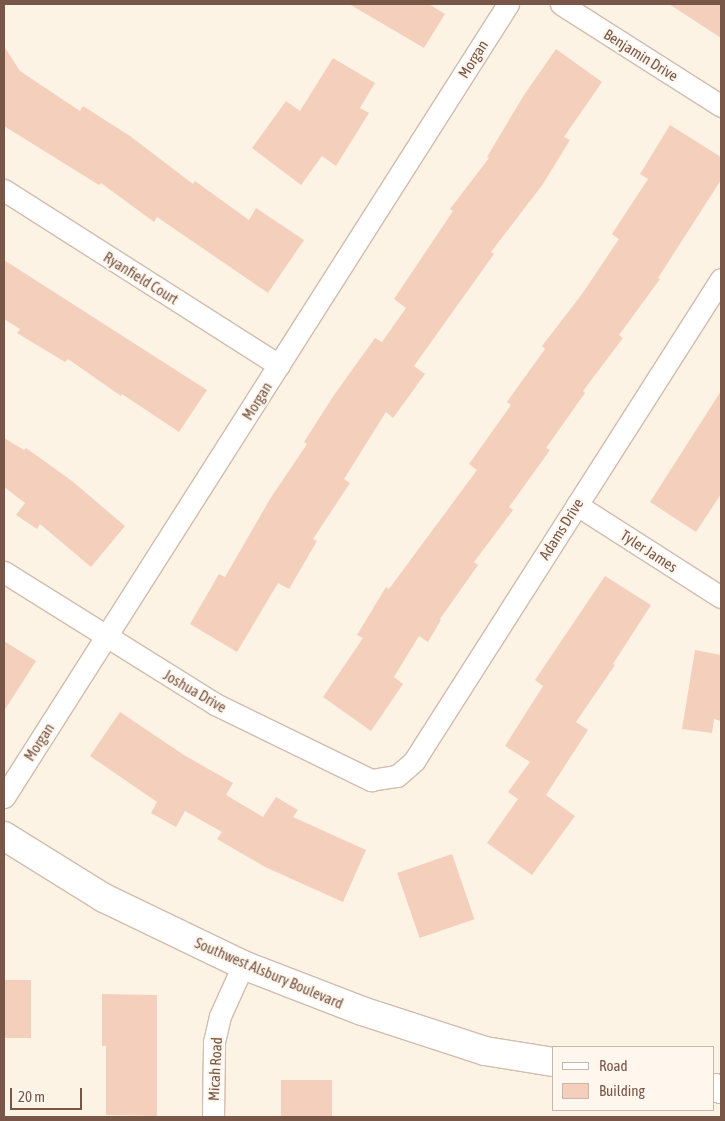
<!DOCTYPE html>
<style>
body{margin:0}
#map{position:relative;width:725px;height:1121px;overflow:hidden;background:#fdf3e5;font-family:"Asap Condensed",sans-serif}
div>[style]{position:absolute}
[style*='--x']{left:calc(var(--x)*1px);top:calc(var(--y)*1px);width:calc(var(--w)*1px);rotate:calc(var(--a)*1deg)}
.building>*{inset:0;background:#f4cfbb;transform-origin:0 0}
.roads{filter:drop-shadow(1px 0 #d2bcad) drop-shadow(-1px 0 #d2bcad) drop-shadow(0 1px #d2bcad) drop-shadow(0 -1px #d2bcad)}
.minor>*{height:21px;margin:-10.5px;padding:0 10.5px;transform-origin:10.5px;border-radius:10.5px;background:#fff}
.secondary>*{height:28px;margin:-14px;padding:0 14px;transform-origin:14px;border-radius:14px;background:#fff}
span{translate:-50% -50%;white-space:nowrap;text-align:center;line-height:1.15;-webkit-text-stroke:4.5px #fff7ed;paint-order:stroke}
.street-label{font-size:15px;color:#785749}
.frame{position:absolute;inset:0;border:5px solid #785749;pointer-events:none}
.legend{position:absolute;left:552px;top:1046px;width:162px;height:65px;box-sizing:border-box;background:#fff7ed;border:1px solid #c9b7ab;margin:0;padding:6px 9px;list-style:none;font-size:15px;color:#785749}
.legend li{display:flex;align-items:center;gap:10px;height:25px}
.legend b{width:25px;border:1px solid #c9b7ab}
.scale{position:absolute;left:10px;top:1088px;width:72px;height:22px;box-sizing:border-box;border:2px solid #785749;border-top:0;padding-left:6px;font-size:15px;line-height:18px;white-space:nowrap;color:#785749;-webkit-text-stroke:4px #fff7ed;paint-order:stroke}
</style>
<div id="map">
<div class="building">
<i style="clip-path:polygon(349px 4px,429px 4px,445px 14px,424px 48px)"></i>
<i style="clip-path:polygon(669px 4px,721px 4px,721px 38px)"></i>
<i style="clip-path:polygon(4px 46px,20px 71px,80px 111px,83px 106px,130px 136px,193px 184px,195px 181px,249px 220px,256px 208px,304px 240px,268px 293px,157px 217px,154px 222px,101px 183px,99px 185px,4px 126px)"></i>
<i style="clip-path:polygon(556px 49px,602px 82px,564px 137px,570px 140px,543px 184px,491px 252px,494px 254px,414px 366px,425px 374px,393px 418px,386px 412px,344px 479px,350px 483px,313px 539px,317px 541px,289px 589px,278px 583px,237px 652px,190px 624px,219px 574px,225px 577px,270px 499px,307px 444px,304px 442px,334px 395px,375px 338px,382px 342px,406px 308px,394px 299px,453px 211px,450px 209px,489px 158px,487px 157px,524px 95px)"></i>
<i style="clip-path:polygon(333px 58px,375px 83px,360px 108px,369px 113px,336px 166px,322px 156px,301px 185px,252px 148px,286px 101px,300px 111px)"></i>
<i style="clip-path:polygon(670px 125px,721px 157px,721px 180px,658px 278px,660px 279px,619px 335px,623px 338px,583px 391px,585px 393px,546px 448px,550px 450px,509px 507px,513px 510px,474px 562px,478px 565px,440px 619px,441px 620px,428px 642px,419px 636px,394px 677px,403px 684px,371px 731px,323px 697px,363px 638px,357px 635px,386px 587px,389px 589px,477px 470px,469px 464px,511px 405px,507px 402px,545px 349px,542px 346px,582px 294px,619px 239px,612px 234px,648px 179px,640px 174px)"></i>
<i style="clip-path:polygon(4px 260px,207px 390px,179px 432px,122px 394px,121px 396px,68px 359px,65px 362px,17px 333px,20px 329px,4px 319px)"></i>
<i style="clip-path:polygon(721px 391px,721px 494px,696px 532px,650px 502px)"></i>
<i style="clip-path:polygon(4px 438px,24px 450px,26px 448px,72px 481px,125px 526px,91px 567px,40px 524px,37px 529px,16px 515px,25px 503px,4px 487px)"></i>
<i style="clip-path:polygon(605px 576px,651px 605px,613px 664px,615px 665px,576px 722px,588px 730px,546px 795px,575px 816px,532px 875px,487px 843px,518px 799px,508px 792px,530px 762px,505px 746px,543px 686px,535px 680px)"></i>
<i style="clip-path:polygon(4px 641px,36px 661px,4px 711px)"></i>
<i style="clip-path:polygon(695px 650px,721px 655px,721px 721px,714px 719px,712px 733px,682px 729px)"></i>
<i style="clip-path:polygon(120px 712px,184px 755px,233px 783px,226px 795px,263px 817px,276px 797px,298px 810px,293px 817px,366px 850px,343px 902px,265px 867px,217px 839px,222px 832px,185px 811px,176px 827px,151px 813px,157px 802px,90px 756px)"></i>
<i style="left:452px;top:854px;width:69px;height:58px;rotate:71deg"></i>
<i style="left:4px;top:980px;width:27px;height:58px"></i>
<i style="clip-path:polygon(102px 994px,157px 995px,157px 1116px,106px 1115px,106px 1046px,102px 1046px)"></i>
<i style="left:281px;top:1080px;width:51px;height:37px"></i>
</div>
<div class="roads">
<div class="minor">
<i style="--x:561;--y:4;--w:190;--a:32.5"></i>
<i style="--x:4;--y:190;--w:326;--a:32.5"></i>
<i style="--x:577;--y:505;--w:171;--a:32.6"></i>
<i style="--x:4;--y:572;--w:249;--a:32"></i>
<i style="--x:215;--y:704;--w:174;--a:26"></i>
<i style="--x:371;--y:780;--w:26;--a:-9"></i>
<i style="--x:397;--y:776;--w:23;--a:-41"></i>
<i style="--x:414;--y:761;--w:571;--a:-57.51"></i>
<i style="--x:4;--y:797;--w:940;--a:-57.56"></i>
<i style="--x:213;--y:1117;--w:75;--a:-89.2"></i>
<i style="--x:214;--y:1042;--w:27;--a:-77"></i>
<i style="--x:220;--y:1016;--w:56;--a:-65.7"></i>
</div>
<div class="secondary">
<i style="--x:4;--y:836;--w:118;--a:31.8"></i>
<i style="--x:104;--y:898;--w:154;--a:25.7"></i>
<i style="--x:243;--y:965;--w:128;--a:21.1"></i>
<i style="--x:362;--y:1011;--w:129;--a:18"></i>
<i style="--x:485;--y:1051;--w:70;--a:9.1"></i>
<i style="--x:714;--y:1088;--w:7;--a:8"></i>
</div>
</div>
<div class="street-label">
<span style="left:641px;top:55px;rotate:32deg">Benjamin Drive</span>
<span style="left:473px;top:59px;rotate:-58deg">Morgan</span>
<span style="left:141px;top:278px;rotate:32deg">Ryanfield Court</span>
<span style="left:257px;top:401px;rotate:-58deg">Morgan</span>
<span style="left:561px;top:529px;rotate:-58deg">Adams Drive</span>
<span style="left:649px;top:551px;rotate:33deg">Tyler James</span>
<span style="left:195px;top:691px;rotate:30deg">Joshua Drive</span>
<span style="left:39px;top:742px;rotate:-57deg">Morgan</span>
<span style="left:269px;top:973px;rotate:23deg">Southwest Alsbury Boulevard</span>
<span style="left:215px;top:1069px;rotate:-87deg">Micah Road</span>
</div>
<div class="frame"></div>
<ul class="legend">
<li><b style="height:6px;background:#fff"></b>Road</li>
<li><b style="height:14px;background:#f4cfbb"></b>Building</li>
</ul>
<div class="scale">20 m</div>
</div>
